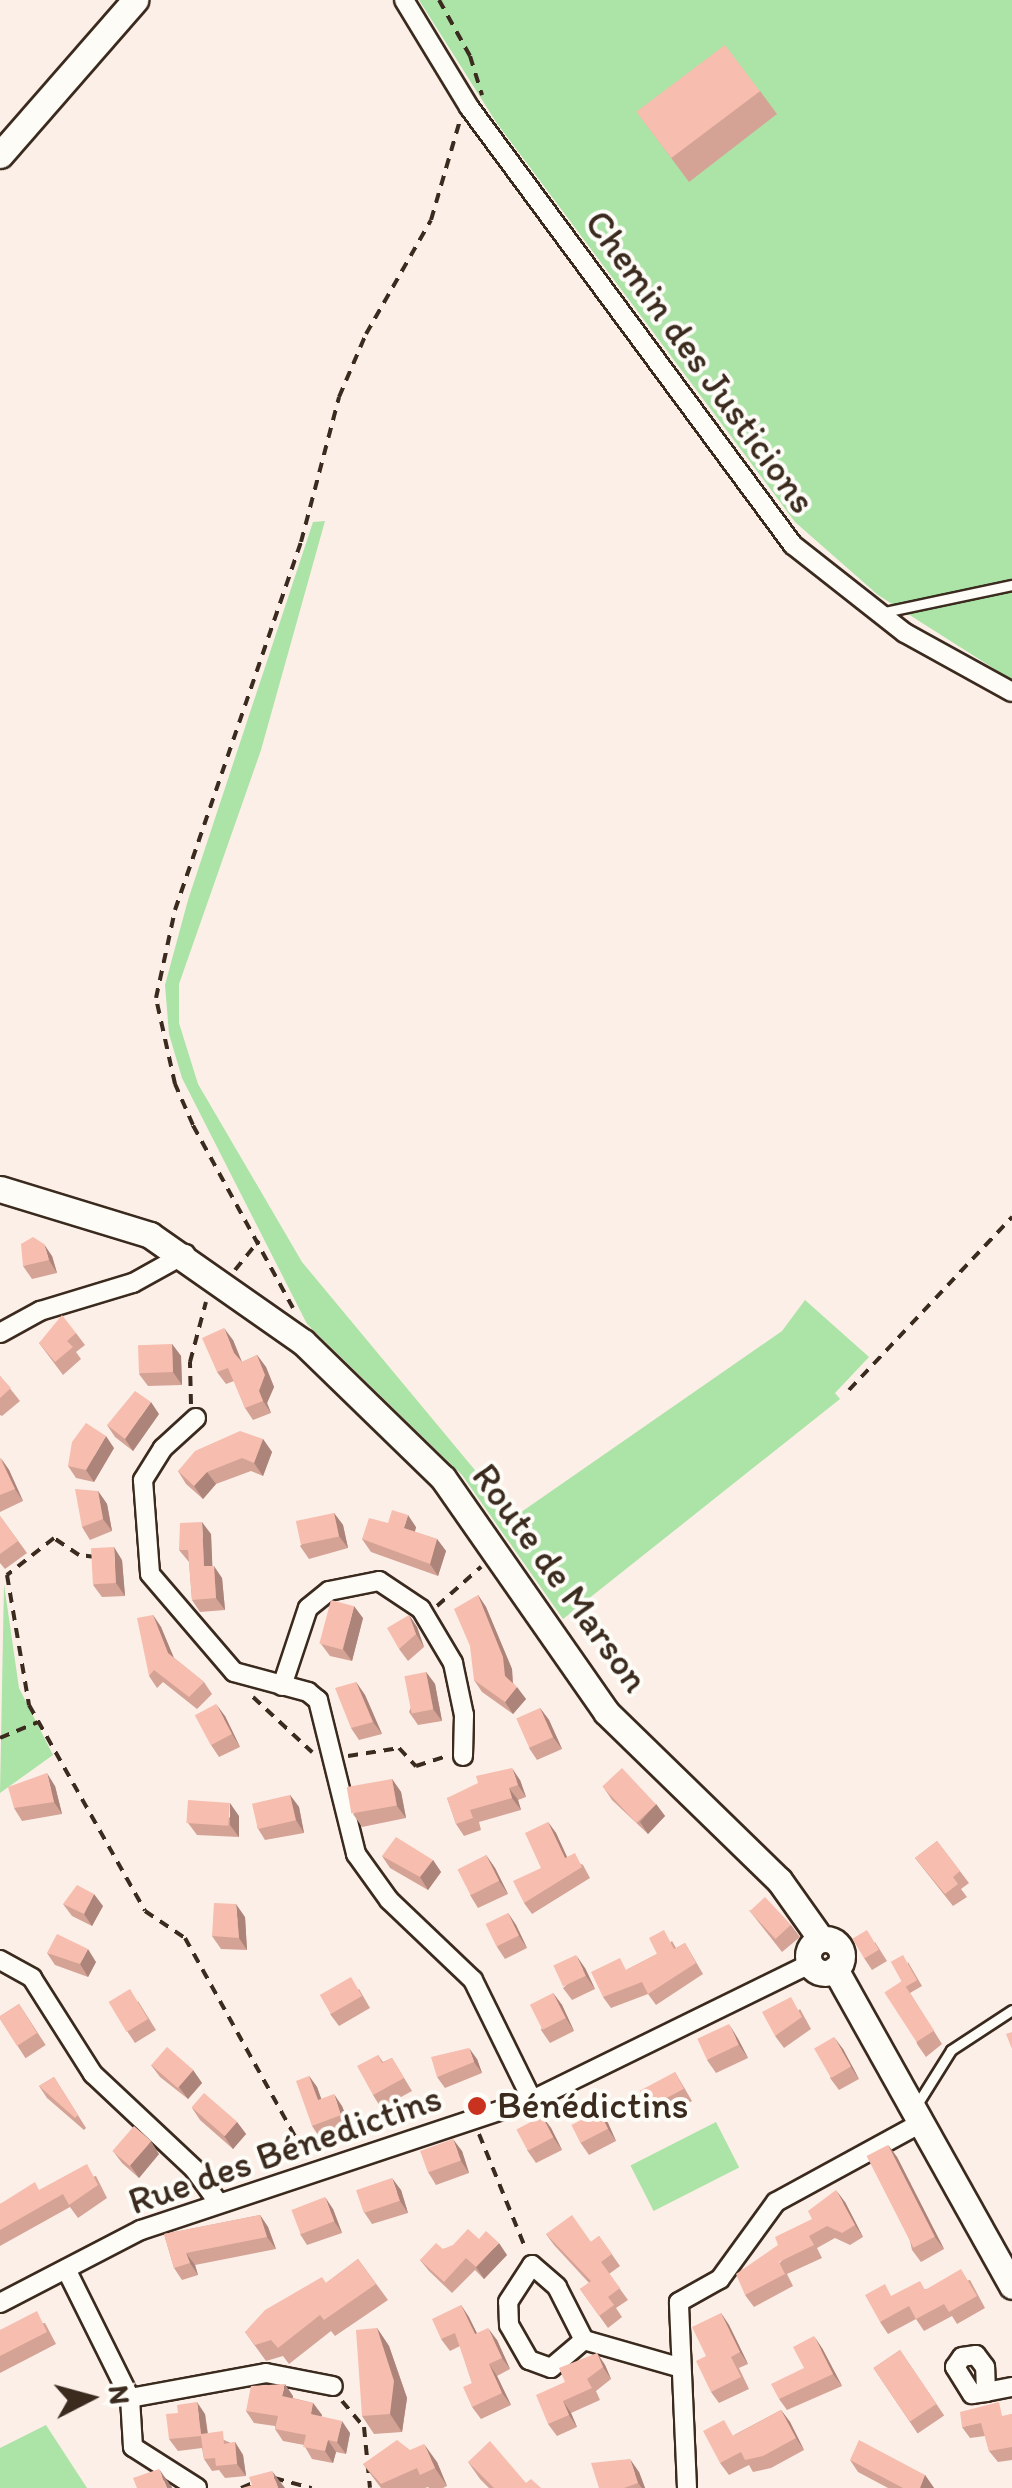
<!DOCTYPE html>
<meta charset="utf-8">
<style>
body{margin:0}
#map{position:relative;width:1012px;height:2488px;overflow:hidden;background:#fcefe8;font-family:Itim,sans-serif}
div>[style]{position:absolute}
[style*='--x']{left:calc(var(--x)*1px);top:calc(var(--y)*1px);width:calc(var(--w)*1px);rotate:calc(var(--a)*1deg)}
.green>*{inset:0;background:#ace3a7;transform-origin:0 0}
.path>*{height:4px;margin-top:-2px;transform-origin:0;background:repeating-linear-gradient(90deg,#3b2a1e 0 10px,transparent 0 18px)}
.roads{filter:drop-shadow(2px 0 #3b2a1e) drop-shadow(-2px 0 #3b2a1e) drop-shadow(0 2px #3b2a1e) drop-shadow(0 -2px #3b2a1e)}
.lane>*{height:9px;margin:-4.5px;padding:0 4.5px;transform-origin:4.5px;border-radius:4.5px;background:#fdfcf7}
.street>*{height:18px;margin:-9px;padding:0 9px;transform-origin:9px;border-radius:9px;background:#fdfcf7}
.secondary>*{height:25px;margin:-12.5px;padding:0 12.5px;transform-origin:12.5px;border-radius:12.5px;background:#fdfcf7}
.secondary>.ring{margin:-12.5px;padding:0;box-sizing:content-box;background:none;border:25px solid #fdfcf7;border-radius:50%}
.wall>*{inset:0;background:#d4a396;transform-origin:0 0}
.shaded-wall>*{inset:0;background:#ad847a}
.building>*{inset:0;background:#f7bdae;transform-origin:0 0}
.dots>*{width:28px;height:28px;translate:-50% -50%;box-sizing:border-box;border:5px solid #fdfcf7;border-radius:50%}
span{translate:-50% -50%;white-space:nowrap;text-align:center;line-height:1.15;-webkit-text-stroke:8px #fdfcf7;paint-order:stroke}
.street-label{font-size:38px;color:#3b2a1e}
.poi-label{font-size:38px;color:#3b2a1e}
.left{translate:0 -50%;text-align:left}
.north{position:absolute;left:40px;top:2348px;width:100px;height:100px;-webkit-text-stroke:8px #fdfcf7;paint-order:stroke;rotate:84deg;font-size:28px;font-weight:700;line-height:40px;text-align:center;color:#3b2a1e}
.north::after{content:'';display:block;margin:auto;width:35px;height:45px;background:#3b2a1e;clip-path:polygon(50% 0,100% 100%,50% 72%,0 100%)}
</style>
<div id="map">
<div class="green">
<i style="clip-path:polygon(419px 0,1012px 0,1012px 680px,878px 595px,795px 522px,496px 122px)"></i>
<i style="clip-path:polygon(325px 521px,261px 750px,179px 984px,179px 1023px,198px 1084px,302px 1262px,514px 1517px,782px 1331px,805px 1300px,869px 1357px,835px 1393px,840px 1399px,563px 1619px,462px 1475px,307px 1324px,182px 1078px,169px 1034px,165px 985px,188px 900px,313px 522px)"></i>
<i style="clip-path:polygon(4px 1584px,19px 1688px,53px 1755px,0 1793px)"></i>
<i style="left:716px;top:2122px;width:51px;height:96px;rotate:63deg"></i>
<i style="clip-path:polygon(46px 2425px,87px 2488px,0 2488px,0 2448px)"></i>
</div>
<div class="path">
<i style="--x:439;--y:0;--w:64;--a:61"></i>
<i style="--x:470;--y:56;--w:41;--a:72.9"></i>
<i style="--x:235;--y:1270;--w:38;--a:-51"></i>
<i style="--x:293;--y:1308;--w:209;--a:-118.7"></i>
<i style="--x:193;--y:1125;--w:45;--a:-113.7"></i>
<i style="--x:175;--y:1084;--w:88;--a:-102.5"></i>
<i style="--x:156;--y:998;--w:90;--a:-77.8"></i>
<i style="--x:175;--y:910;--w:389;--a:-71.1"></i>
<i style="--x:301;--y:542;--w:150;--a:-75.3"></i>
<i style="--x:339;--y:397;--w:69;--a:-66.8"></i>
<i style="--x:366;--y:334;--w:131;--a:-60.3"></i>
<i style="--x:431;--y:220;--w:104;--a:-73.8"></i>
<i style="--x:849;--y:1390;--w:238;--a:-46.7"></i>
<i style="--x:191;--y:1404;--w:42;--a:-91.4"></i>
<i style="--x:190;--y:1362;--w:62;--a:-75.1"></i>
<i style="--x:96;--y:1557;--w:17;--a:-173"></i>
<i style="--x:79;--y:1555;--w:30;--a:-146"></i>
<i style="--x:54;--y:1538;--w:60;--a:141.8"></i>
<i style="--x:7;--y:1575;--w:132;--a:80.4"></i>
<i style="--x:29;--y:1705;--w:236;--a:60.6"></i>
<i style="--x:145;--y:1911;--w:48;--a:34"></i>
<i style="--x:185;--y:1938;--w:252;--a:61"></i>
<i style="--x:437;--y:1606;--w:59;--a:-41.6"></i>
<i style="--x:253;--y:1697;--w:81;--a:43"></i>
<i style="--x:0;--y:1738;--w:41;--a:-22.8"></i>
<i style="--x:348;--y:1756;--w:52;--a:-8.9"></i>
<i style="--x:399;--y:1748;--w:25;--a:47"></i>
<i style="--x:416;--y:1766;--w:29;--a:-18"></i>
<i style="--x:479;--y:2134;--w:125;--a:67.9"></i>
<i style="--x:342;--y:2401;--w:34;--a:50"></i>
<i style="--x:364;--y:2427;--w:61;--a:84.4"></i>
<i style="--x:274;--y:2478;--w:39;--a:15"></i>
<i style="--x:241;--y:2488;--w:15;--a:-23"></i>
</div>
<div class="roads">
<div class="lane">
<i style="--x:880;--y:613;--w:135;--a:-12"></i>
<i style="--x:916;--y:2106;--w:66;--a:-58"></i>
<i style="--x:951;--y:2050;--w:73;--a:-33.3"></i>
</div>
<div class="street">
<i style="--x:404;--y:0;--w:125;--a:58.7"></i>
<i style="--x:469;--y:107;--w:545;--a:53.51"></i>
<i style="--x:793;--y:545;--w:142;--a:38.2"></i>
<i style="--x:905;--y:633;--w:122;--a:28.9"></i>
<i style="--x:0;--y:1333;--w:46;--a:-28.8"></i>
<i style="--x:40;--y:1311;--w:97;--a:-16.8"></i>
<i style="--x:133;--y:1283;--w:60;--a:-29.1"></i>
<i style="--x:196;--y:1418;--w:45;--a:137.7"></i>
<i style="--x:163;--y:1448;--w:38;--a:122"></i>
<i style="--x:143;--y:1480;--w:94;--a:85.7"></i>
<i style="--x:150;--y:1574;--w:129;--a:49.4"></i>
<i style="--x:234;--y:1672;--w:77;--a:15.1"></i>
<i style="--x:308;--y:1692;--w:13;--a:39"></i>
<i style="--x:318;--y:1700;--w:159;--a:76.1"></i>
<i style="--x:356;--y:1854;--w:57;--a:54.3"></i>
<i style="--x:389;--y:1900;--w:116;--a:43.6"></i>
<i style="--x:473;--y:1980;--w:134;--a:63.8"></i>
<i style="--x:282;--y:1686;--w:82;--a:-71.6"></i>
<i style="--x:308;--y:1608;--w:27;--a:-39"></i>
<i style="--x:329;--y:1591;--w:51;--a:-11.3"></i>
<i style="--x:379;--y:1581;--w:50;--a:33.7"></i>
<i style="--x:421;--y:1609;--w:63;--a:59.3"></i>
<i style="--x:453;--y:1663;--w:53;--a:78.1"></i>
<i style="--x:464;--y:1715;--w:41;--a:91.4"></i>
<i style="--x:0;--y:1960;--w:37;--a:29"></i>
<i style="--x:32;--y:1978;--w:114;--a:57.6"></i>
<i style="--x:93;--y:2074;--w:139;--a:43.2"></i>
<i style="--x:194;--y:2169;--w:41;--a:54"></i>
<i style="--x:66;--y:2269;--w:144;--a:63.6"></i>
<i style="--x:130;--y:2398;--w:49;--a:86.5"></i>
<i style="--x:133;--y:2447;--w:76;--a:32.6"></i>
<i style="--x:0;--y:2303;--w:159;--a:-27.4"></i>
<i style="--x:141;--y:2230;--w:412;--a:-18.4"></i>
<i style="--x:532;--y:2100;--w:309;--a:-26.1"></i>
<i style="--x:584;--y:2340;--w:43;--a:139.7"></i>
<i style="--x:551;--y:2368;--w:23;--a:-160"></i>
<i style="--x:529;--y:2360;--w:40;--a:-119.7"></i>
<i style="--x:509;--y:2325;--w:23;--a:-92"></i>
<i style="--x:508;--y:2302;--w:44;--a:-57"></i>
<i style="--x:532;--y:2265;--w:33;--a:41"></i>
<i style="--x:557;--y:2287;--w:59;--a:63"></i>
<i style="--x:584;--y:2340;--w:98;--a:16"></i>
<i style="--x:986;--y:2392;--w:25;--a:-92"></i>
<i style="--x:985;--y:2367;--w:15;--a:-127"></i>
<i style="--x:976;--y:2355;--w:14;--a:172"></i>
<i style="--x:962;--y:2357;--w:12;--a:125"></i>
<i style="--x:955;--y:2367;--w:32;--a:58"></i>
<i style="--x:972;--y:2394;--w:14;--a:-8"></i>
<i style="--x:986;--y:2392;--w:26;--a:-11"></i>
<i style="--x:130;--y:2398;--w:138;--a:-10.4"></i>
<i style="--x:266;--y:2373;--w:68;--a:11"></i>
<i style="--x:687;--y:2488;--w:186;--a:-92.5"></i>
<i style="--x:679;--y:2302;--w:47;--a:-29.3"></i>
<i style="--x:720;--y:2279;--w:95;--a:-54"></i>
<i style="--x:776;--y:2202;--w:167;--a:-28.6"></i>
</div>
<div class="secondary">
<i style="--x:0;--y:155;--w:206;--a:-48.9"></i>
<i style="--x:0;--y:1189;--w:157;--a:17"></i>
<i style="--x:150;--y:1235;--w:187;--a:35"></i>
<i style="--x:303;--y:1342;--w:195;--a:44.2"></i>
<i style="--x:443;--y:1478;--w:285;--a:55.1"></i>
<i style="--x:606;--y:1712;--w:241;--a:44.2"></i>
<i style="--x:779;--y:1880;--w:72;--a:54.6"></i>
<i class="ring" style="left:808px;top:1939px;width:9px;height:9px"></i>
<i style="--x:835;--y:1969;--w:363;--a:60.8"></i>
</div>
</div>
<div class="wall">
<i style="clip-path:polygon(760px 91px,777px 114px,689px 182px,637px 112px)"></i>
<i style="clip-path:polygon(52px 1256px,57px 1273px,32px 1279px,23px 1266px)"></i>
<i style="clip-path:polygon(76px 1333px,85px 1345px,76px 1352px,81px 1359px,63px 1375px,39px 1343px)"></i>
<i style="clip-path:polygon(233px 1340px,242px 1362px,257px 1355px,266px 1367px,274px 1387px,267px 1403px,271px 1413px,253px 1420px,245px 1408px,234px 1381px,226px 1384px,217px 1372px)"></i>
<i style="clip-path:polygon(172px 1344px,181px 1356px,182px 1385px,148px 1386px,139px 1374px)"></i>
<i style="clip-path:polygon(0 1376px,20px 1401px,2px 1416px,0 1415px)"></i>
<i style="clip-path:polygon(159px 1414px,133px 1451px,115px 1437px,107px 1425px)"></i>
<i style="clip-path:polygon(263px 1439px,272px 1452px,263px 1476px,251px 1471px,216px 1484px,203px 1499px,186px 1484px,178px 1471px)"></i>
<i style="clip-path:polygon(114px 1448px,94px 1482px,76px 1478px,68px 1466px)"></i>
<i style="clip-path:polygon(0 1458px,9px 1470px,23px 1501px,0 1512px)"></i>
<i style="clip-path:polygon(98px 1491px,107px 1504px,112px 1531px,90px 1540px,82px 1527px)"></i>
<i style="clip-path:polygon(334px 1513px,343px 1525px,348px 1548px,309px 1559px,300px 1546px)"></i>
<i style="clip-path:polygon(0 1516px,27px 1553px,5px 1569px,0 1563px)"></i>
<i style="clip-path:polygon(388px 1523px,416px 1527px,415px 1532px,437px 1539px,446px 1551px,438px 1576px,371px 1552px,362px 1539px)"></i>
<i style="clip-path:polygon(211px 1534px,212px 1566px,222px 1578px,225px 1610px,200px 1612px,192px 1600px,189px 1562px,179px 1550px)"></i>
<i style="clip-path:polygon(122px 1560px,125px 1596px,102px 1597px,93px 1585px)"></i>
<i style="clip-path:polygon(478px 1595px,486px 1607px,512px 1669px,513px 1683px,526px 1699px,513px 1714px,482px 1692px,474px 1680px)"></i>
<i style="clip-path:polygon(153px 1615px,161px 1627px,173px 1657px,204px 1682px,212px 1694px,197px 1709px,163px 1682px,157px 1688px,149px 1676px)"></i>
<i style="clip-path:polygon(409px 1615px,417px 1627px,424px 1647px,408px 1661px,399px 1649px)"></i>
<i style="clip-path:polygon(363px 1618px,352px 1661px,330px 1656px,321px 1644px)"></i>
<i style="clip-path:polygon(426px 1672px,435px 1684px,442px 1721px,418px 1725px,409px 1712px)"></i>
<i style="clip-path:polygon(356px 1682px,365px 1695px,382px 1734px,359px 1740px,351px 1728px)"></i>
<i style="clip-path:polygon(540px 1708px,549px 1720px,562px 1749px,537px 1760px,529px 1748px)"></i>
<i style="clip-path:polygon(225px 1716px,240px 1747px,219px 1757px,211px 1745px)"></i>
<i style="clip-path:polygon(392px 1779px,401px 1792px,406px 1818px,362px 1827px,353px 1814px)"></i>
<i style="clip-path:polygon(520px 1780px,526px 1797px,518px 1800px,521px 1810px,479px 1822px,481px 1830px,464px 1836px,456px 1824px,447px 1798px)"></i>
<i style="clip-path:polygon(55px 1786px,62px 1814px,22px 1821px,14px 1808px)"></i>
<i style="clip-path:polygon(604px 1788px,656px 1804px,665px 1816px,648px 1834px,612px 1800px)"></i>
<i style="clip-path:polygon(290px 1795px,299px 1807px,304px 1833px,265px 1840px,257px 1827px)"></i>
<i style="clip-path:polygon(239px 1816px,239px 1837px,197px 1835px,188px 1823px)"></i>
<i style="clip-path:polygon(548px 1822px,556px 1833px,567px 1857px,583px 1865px,590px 1878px,532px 1914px,524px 1903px,541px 1868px)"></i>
<i style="clip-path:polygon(937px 1841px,969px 1883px,961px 1889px,967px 1897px,953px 1906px,915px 1858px)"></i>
<i style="clip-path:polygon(486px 1855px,495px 1868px,508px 1894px,478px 1908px,470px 1895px)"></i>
<i style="clip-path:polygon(382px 1856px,433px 1860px,441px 1872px,428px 1890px,390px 1868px)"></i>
<i style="clip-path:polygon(63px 1904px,103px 1906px,92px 1926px,72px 1916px)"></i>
<i style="clip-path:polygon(749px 1910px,791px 1925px,800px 1937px,782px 1952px)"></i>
<i style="clip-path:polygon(508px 1913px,516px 1925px,527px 1948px,505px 1959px,497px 1947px)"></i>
<i style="clip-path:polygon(245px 1917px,247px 1950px,221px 1949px,212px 1936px)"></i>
<i style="clip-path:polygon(672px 1941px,676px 1948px,685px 1943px,703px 1974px,656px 2005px,648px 1994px,611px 2008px,603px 1997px,628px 1969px,657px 1954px)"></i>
<i style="clip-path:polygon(875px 1942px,887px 1961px,872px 1970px,864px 1958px)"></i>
<i style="clip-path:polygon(47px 1953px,96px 1962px,88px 1977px,55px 1965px)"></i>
<i style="clip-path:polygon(908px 1962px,922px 1986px,910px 1993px,942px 2044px,926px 2057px,917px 2044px,902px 1981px)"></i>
<i style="clip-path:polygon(585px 1968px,595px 1989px,572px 2000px,563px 1988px)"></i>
<i style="clip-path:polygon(359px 1989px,370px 2008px,339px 2026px,330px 2014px)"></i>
<i style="clip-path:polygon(553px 1993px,562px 2005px,574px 2031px,550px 2043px,541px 2030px)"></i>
<i style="clip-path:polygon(138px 2001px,156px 2030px,135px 2043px,127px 2031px)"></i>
<i style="left:19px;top:2004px;width:49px;height:24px;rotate:57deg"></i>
<i style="clip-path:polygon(800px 2009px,811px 2029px,784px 2048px,775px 2036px)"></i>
<i style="clip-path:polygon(737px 2037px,748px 2058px,716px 2073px,707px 2060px)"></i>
<i style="clip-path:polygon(843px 2049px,859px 2079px,839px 2090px,830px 2078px)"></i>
<i style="clip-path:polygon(378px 2055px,383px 2062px,392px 2058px,412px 2091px,381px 2108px,373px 2095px)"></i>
<i style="clip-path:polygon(477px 2059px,482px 2073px,445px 2088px,437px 2077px)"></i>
<i style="clip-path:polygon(151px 2065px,193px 2070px,202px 2083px,188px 2099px,160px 2077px)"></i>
<i style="clip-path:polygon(675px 2072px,692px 2101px,657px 2120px,648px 2108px)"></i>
<i style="clip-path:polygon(309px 2076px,317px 2087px,321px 2099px,342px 2106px,350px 2127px,320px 2138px,312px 2126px)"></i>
<i style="clip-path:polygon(54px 2077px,86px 2128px,84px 2130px,47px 2098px,39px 2086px)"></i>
<i style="clip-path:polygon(192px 2108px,237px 2122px,246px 2134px,233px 2149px,200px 2120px)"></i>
<i style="clip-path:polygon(599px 2111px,608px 2123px,616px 2141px,589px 2155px,580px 2142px)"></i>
<i style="clip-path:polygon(542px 2116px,551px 2128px,562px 2150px,536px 2163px,527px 2150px)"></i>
<i style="clip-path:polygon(888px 2145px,897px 2157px,944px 2249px,921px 2262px,912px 2250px)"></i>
<i style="clip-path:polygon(113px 2151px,159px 2154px,139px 2178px,122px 2163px)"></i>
<i style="clip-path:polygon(462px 2151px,469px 2173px,436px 2185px,428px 2172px)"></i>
<i style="clip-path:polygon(96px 2176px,107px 2198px,78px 2218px,70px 2207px,0 2246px,0 2204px,40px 2190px)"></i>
<i style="clip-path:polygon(401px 2190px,408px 2213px,372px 2224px,364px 2212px)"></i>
<i style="clip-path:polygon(845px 2202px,863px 2237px,850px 2245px,835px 2238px,817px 2248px,822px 2258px,787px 2274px,793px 2286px,754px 2307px,745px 2295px)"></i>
<i style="clip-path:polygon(333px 2209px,342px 2233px,307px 2245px,300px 2234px)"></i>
<i style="clip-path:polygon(260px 2215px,268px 2227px,276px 2249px,195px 2265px,198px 2275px,182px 2280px,174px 2268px,164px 2234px)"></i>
<i style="clip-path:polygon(546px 2234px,591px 2242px,599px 2236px,620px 2266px,609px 2274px,628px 2300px,616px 2308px,622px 2317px,608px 2328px,580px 2289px,589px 2283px,554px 2245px)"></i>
<i style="clip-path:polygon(479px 2239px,507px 2255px,484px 2279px,475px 2270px,452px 2293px,429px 2271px,420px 2260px,443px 2249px)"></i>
<i style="clip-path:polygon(358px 2259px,388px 2300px,335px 2336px,331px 2331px,289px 2364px,283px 2356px,266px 2361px,245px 2332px,326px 2283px)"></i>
<i style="clip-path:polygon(970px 2280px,985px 2308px,957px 2324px,952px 2316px,924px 2331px,916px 2319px,888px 2334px,880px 2322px,893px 2296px)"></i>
<i style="clip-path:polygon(461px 2305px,477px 2333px,497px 2340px,510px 2369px,497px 2376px,511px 2405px,481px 2419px,472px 2407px,472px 2383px,460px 2346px,450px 2351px,441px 2339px)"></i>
<i style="clip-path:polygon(721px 2313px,729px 2325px,748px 2364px,739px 2368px,749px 2389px,719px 2403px,711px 2392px,706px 2356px)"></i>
<i style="clip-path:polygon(45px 2323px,56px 2344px,0 2373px,0 2330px)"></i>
<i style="clip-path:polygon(377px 2328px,389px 2346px,407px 2398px,402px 2432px,374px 2434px,362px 2416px)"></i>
<i style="clip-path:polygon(822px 2348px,842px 2386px,787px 2410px,779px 2399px)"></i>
<i style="left:900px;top:2350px;width:79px;height:32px;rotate:56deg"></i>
<i style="clip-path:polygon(597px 2353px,605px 2365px,611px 2379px,596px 2391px,600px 2400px,571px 2413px,577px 2427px,557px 2436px,548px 2424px,565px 2382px)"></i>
<i style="clip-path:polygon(293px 2396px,293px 2398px,313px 2403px,322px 2415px,321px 2417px,350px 2433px,346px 2454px,336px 2452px,333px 2463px,312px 2459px,304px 2445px,283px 2441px,275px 2429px,275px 2426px,254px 2423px,246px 2411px)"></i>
<i style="clip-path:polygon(781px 2410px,790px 2422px,804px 2450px,771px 2468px,753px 2472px,749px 2465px,729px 2475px,720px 2463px,734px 2435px)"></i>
<i style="clip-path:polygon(205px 2414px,208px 2433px,231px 2443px,235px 2442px,243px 2455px,246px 2476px,225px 2478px,219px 2470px,212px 2471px,204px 2459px,202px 2448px,178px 2451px,169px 2439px)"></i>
<i style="clip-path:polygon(1012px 2414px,1012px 2460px,998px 2462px,989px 2451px,985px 2436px,970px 2438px,962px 2427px)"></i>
<i style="clip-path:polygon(410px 2450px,437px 2462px,447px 2486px,443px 2488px,429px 2488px,428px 2487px,425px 2488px,381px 2488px,363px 2464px)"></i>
<i style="clip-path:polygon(850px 2460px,925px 2475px,934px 2488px,888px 2488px,858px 2472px)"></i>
<i style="clip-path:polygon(468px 2462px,526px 2483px,541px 2488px,489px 2488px,480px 2479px)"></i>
<i style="clip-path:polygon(639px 2472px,645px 2488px,599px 2488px)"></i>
</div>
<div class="shaded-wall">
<i style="clip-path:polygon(44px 1244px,52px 1256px,57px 1273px,49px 1260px)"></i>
<i style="clip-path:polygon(224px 1328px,233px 1340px,243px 1365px,234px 1353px)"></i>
<i style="clip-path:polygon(172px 1344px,181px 1356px,182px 1385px,173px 1372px)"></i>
<i style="clip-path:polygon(257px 1355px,266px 1367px,274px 1387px,267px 1403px,271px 1413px,263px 1401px,259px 1391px)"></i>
<i style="clip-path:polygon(151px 1402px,159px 1414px,133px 1451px,125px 1439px)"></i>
<i style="clip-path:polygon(106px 1436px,114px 1448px,94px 1482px,86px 1470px)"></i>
<i style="clip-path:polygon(263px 1439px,272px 1452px,263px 1476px,254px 1463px)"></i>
<i style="clip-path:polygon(1px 1458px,9px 1470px,23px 1501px,15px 1489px)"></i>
<i style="clip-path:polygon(207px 1472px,216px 1484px,203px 1499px,194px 1486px)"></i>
<i style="clip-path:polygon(98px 1491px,107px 1504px,112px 1531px,103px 1519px)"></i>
<i style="clip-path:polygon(334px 1513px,343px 1525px,348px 1548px,339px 1536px)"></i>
<i style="clip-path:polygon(408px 1515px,416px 1527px,412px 1541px,404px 1528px)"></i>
<i style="clip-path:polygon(202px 1522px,211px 1534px,213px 1579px,204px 1566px)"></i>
<i style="clip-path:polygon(437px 1539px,446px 1551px,438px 1576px,430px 1564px)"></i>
<i style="clip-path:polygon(114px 1547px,122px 1560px,125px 1596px,116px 1583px)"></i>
<i style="clip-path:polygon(214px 1566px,222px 1578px,225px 1610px,216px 1598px)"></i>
<i style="clip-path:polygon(478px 1595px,486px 1607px,512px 1669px,513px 1688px,505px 1676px)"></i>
<i style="clip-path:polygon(354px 1606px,363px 1618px,352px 1661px,343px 1649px)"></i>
<i style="clip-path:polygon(153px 1615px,161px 1627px,177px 1665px,168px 1653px)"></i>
<i style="clip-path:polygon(409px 1615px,417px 1627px,424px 1647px,416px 1634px)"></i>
<i style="clip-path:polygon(426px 1672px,435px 1684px,442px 1721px,433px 1709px)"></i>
<i style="clip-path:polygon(356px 1682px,365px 1695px,382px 1734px,373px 1722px)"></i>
<i style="clip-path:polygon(517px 1687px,526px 1699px,513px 1714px,505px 1702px)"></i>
<i style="clip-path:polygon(216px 1704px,225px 1716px,240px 1747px,232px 1734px)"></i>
<i style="clip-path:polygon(540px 1708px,549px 1720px,562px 1749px,553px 1737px)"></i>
<i style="clip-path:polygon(512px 1768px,520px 1780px,526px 1797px,518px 1785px)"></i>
<i style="clip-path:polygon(47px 1773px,55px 1786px,62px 1814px,54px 1802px)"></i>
<i style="clip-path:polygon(392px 1779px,401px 1792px,406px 1818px,397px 1806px)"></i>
<i style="clip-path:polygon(509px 1788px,518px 1800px,521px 1810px,512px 1798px)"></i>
<i style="clip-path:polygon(290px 1795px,299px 1807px,304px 1833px,296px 1820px)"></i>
<i style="clip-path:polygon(230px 1803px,239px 1816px,239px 1837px,230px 1825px)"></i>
<i style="clip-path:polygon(656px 1804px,665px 1816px,648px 1834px,640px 1822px)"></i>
<i style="clip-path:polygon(548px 1822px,556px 1833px,573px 1870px,565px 1858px)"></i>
<i style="clip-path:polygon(486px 1855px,495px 1868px,508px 1894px,499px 1881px)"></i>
<i style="clip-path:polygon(433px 1860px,441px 1872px,428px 1890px,420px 1877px)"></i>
<i style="clip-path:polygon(94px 1894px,103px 1906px,92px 1926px,84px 1914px)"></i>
<i style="clip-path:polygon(236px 1904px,245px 1917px,247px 1950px,239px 1938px)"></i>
<i style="clip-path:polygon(508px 1913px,516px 1925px,527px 1948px,519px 1936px)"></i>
<i style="clip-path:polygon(88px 1949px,96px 1962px,88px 1977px,80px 1964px)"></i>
<i style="clip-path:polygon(576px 1955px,585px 1968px,595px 1989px,586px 1976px)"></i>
<i style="clip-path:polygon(553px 1993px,562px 2005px,574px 2031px,566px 2018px)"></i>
<i style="clip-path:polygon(729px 2024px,737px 2037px,748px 2058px,739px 2045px)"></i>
<i style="clip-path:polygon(834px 2037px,843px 2049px,859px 2079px,851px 2067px)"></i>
<i style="clip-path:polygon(469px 2048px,477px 2059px,482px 2073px,474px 2062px)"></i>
<i style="clip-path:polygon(193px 2070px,202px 2083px,188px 2099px,179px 2087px)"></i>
<i style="clip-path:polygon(309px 2076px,317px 2087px,326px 2112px,318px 2100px)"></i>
<i style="clip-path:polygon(334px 2094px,342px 2106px,350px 2127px,341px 2115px)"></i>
<i style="clip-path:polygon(599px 2111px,608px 2123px,616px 2141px,608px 2129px)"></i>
<i style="clip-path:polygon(542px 2116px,551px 2128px,562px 2150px,553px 2137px)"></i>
<i style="clip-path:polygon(237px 2122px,246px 2134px,233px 2149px,224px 2136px)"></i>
<i style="clip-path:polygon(453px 2139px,462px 2151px,469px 2173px,461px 2161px)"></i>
<i style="clip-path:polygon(151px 2141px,159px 2154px,139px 2178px,130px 2165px)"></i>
<i style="clip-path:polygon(888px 2145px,897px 2157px,944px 2249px,935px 2237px)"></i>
<i style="clip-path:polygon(392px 2178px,401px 2190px,408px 2213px,400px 2201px)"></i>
<i style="clip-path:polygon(836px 2190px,845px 2202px,863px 2237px,855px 2225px)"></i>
<i style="clip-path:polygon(325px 2197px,333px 2209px,342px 2233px,334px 2221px)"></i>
<i style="clip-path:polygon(260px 2215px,268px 2227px,276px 2249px,267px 2237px)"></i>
<i style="clip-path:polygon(499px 2243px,507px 2255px,484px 2279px,476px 2267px)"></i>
<i style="clip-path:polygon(186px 2253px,195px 2265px,198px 2275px,190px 2263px)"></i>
<i style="clip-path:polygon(461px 2305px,469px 2317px,483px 2346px,475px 2334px)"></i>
<i style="clip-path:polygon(721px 2313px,729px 2325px,748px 2364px,740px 2352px)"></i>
<i style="clip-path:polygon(377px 2328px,389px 2346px,407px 2398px,402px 2432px,390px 2414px)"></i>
<i style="clip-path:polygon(488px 2328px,497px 2340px,510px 2369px,502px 2358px)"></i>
<i style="clip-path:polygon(814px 2336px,822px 2348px,842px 2386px,833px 2374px)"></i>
<i style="clip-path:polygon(597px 2353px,605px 2365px,611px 2379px,603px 2367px)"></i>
<i style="clip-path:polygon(489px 2364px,497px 2376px,511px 2405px,502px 2393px)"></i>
<i style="clip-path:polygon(285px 2384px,293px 2396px,291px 2408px,282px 2396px)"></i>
<i style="clip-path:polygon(563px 2401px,571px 2413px,577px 2427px,569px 2415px)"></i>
<i style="clip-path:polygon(197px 2402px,205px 2414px,209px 2446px,201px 2434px)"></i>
<i style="clip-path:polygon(313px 2403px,322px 2415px,319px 2426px,311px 2414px)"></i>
<i style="clip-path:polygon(781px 2410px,790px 2422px,804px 2450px,796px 2438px)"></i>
<i style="clip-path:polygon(342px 2421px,350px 2433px,346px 2454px,337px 2442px)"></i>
<i style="clip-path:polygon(328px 2440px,336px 2452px,333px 2463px,325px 2451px)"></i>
<i style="clip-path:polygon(235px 2442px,243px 2455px,246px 2476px,237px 2464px)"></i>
<i style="clip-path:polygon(424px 2444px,437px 2462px,447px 2486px,435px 2468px)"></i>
<i style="clip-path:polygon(630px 2459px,639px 2472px,645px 2488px,642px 2488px,638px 2483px)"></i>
<i style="clip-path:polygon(159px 2469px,172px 2487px,172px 2488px,167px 2488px)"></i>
<i style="clip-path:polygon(272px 2471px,285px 2488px,278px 2488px)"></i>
<i style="clip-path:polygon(925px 2475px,934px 2488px,920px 2488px)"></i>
</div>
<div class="building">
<i style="left:725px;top:45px;width:58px;height:111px;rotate:53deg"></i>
<i style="clip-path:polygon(33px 1237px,44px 1244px,49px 1260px,23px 1266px,21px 1244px)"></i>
<i style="clip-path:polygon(62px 1315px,76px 1333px,67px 1341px,73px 1347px,55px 1362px,39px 1343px)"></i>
<i style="clip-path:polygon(224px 1328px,234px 1353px,242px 1362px,257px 1355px,265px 1375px,259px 1391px,263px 1401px,245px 1408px,228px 1368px,217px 1372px,202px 1338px)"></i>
<i style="left:172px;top:1344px;width:28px;height:34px;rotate:88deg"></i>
<i style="clip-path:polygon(0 1376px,11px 1388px,0 1398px)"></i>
<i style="clip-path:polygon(135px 1391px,151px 1402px,125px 1439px,107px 1425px)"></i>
<i style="clip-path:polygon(86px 1423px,106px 1436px,86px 1470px,68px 1466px,72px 1442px)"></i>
<i style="clip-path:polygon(240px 1431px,263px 1439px,254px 1463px,242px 1458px,207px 1472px,194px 1486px,178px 1471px,195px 1451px)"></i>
<i style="clip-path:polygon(0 1458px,15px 1489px,0 1495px)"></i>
<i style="clip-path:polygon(75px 1489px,98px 1491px,103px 1519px,82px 1527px)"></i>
<i style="clip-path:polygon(392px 1510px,408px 1515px,404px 1528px,437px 1539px,430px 1564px,362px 1539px,369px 1518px,388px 1523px)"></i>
<i style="left:334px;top:1513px;width:24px;height:39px;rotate:78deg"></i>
<i style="clip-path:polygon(0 1516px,18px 1541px,0 1554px)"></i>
<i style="clip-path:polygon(202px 1522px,204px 1566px,214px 1566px,216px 1598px,192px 1600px,188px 1550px,179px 1550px,180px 1523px)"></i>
<i style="left:114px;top:1547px;width:36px;height:23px;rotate:87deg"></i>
<i style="clip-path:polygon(478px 1595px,503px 1657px,505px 1676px,517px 1687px,505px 1702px,474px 1680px,470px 1646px,454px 1609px)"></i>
<i style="left:331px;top:1600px;width:24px;height:45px;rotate:15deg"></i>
<i style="clip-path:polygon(153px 1615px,168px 1653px,204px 1682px,189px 1697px,154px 1670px,149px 1676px,137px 1618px)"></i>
<i style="clip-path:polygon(409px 1615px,416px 1634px,399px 1649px,387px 1628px)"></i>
<i style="left:426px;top:1672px;width:38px;height:22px;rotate:79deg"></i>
<i style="clip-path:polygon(356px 1682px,373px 1722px,351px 1728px,335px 1688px)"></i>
<i style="left:216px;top:1704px;width:34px;height:24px;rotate:62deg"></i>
<i style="left:540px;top:1708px;width:32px;height:26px;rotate:66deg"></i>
<i style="clip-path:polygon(512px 1768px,518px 1785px,509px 1788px,512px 1798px,470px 1810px,473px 1818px,456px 1824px,447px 1798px,478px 1783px,476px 1776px)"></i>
<i style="left:622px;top:1768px;width:50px;height:27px;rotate:47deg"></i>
<i style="clip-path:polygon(47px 1773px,54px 1802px,14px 1808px,8px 1787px)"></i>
<i style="left:392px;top:1779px;width:27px;height:46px;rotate:80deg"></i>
<i style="left:290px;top:1795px;width:26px;height:39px;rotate:77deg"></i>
<i style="left:188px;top:1800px;width:42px;height:23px;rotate:4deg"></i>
<i style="clip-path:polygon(548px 1822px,565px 1858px,575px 1853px,582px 1867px,524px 1903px,513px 1881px,541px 1868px,525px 1833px)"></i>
<i style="clip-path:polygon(396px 1837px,433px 1860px,420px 1877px,382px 1856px)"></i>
<i style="clip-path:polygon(937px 1841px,960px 1871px,953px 1877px,958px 1884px,945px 1894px,915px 1858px)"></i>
<i style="left:486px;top:1855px;width:29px;height:32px;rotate:63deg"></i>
<i style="clip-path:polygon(77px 1885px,94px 1894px,84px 1914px,63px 1904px)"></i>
<i style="left:765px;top:1897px;width:38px;height:21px;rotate:47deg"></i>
<i style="clip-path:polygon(214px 1903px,236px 1904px,239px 1938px,212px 1936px)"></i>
<i style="left:508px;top:1913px;width:25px;height:25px;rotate:64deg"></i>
<i style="clip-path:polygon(664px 1930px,674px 1949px,685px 1943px,696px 1963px,648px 1994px,642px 1982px,603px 1997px,591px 1972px,620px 1958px,626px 1970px,657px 1954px,649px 1938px)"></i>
<i style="left:867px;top:1930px;width:23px;height:17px;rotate:59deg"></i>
<i style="clip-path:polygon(57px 1934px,88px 1949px,80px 1964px,47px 1953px)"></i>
<i style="left:576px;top:1955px;width:23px;height:25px;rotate:65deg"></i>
<i style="left:903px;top:1955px;width:29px;height:14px;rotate:61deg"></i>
<i style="left:351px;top:1977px;width:22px;height:36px;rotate:60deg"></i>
<i style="left:902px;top:1981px;width:59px;height:21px;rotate:57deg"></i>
<i style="left:130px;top:1989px;width:35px;height:25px;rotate:59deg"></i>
<i style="left:553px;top:1993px;width:28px;height:26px;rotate:63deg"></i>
<i style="clip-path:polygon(791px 1997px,802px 2017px,775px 2036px,762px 2012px)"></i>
<i style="clip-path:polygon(19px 2004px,37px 2033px,17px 2046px,0 2019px,0 2016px)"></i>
<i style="left:729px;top:2024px;width:23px;height:35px;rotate:65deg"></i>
<i style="clip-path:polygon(1012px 2032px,1012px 2049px,1006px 2034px)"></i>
<i style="left:834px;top:2037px;width:34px;height:23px;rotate:60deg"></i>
<i style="left:167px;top:2047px;width:35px;height:24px;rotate:41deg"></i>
<i style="clip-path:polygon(469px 2048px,474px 2062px,437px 2077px,431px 2057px)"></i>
<i style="clip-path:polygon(378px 2055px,382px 2063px,392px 2058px,404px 2078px,373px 2095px,357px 2066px)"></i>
<i style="left:675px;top:2072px;width:19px;height:40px;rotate:62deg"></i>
<i style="clip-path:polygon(309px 2076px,318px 2100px,334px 2094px,341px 2115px,312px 2126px,296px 2081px)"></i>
<i style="clip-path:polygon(54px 2077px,78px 2115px,75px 2118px,39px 2086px)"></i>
<i style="left:204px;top:2093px;width:44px;height:19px;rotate:41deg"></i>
<i style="left:599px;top:2111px;width:20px;height:31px;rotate:63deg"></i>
<i style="left:542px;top:2116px;width:24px;height:29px;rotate:62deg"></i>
<i style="left:134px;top:2126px;width:23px;height:33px;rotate:41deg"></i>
<i style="left:453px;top:2139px;width:23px;height:35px;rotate:70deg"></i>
<i style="left:888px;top:2145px;width:103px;height:24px;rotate:63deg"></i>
<i style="clip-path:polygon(87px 2164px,98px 2185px,69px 2205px,63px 2194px,0 2230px,0 2204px,35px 2182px,39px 2190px)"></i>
<i style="left:392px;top:2178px;width:24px;height:38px;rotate:71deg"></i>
<i style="clip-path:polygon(836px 2190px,855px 2225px,842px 2233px,827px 2226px,809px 2236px,814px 2245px,779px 2262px,785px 2274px,745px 2295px,736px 2274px,778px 2245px,775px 2237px,812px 2219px,808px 2211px)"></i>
<i style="left:325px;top:2197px;width:26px;height:36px;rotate:69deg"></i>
<i style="clip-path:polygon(260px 2215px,267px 2237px,186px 2253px,190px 2263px,174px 2268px,164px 2234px)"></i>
<i style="clip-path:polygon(572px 2215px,591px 2242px,599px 2236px,612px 2254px,601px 2262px,620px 2288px,608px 2297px,614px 2305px,599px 2316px,580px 2289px,591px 2281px,546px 2234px)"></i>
<i style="clip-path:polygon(468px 2229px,479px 2239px,486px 2231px,499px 2243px,476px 2267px,466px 2258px,444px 2282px,420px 2260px,436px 2243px,443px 2249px,453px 2245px)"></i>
<i style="clip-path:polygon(358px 2259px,376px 2284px,324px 2320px,320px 2315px,278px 2348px,271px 2340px,255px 2345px,245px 2332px,265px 2310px,322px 2277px,326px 2283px)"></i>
<i style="clip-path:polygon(961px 2269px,977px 2296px,949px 2312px,944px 2304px,916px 2319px,909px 2306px,880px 2322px,865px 2295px,885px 2284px,891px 2296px,920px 2281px,925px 2290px)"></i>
<i style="clip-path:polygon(461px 2305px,475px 2334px,488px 2328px,502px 2358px,489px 2364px,502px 2393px,472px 2407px,463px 2387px,472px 2383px,455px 2333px,441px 2339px,432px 2319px)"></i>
<i style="clip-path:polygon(37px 2311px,47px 2332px,0 2356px,0 2330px)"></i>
<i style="clip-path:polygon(721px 2313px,740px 2352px,731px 2357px,741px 2377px,711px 2392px,696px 2361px,706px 2356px,692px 2327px)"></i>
<i style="clip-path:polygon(377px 2328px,394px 2381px,390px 2414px,362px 2416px,356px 2330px)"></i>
<i style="clip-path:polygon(814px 2336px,833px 2374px,779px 2399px,771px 2384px,804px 2368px,793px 2347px)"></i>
<i style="left:900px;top:2350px;width:65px;height:32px;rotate:56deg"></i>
<i style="clip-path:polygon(597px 2353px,603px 2367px,587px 2379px,592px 2388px,563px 2401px,569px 2415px,548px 2424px,536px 2395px,565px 2382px,559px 2368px)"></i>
<i style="clip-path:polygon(285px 2384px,282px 2396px,313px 2403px,311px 2414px,342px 2421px,337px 2442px,328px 2440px,325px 2451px,303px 2447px,306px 2435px,275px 2429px,278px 2416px,246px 2411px,251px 2386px)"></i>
<i style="clip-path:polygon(197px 2402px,201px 2434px,223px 2431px,224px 2444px,235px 2442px,237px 2464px,216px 2466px,215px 2458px,204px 2459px,201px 2436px,169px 2439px,166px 2414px,178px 2413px,177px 2405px)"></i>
<i style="clip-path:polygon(999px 2402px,1002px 2416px,1012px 2414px,1012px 2447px,989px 2451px,981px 2423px,962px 2427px,960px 2412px)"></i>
<i style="clip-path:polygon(781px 2410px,796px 2438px,763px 2456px,745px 2460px,741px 2452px,720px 2463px,703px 2431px,724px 2420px,733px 2436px)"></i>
<i style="clip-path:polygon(397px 2440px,410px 2450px,424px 2444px,435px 2468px,420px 2475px,417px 2468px,381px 2484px,363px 2464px)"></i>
<i style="clip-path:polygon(859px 2440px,925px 2475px,920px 2488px,903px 2488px,850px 2460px)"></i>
<i style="clip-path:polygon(490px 2441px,526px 2483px,531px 2479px,541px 2488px,494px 2488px,468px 2462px)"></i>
<i style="clip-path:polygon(630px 2459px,638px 2483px,624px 2488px,599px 2488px,591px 2463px)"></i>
<i style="clip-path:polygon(159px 2469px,167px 2488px,137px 2488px,133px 2478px)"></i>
<i style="clip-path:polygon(272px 2471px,278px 2488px,242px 2488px,252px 2485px,249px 2477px)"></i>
</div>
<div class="dots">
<i style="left:477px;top:2106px;background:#c8321e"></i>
</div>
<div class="street-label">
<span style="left:700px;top:362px;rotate:54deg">Chemin des Justicions</span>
<span style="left:560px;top:1578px;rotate:54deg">Route de Marson</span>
<span style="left:285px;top:2150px;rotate:-19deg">Rue des Bénedictins</span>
</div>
<div class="poi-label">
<span class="left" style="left:497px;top:2106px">Bénédictins</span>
</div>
<div class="north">N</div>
</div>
